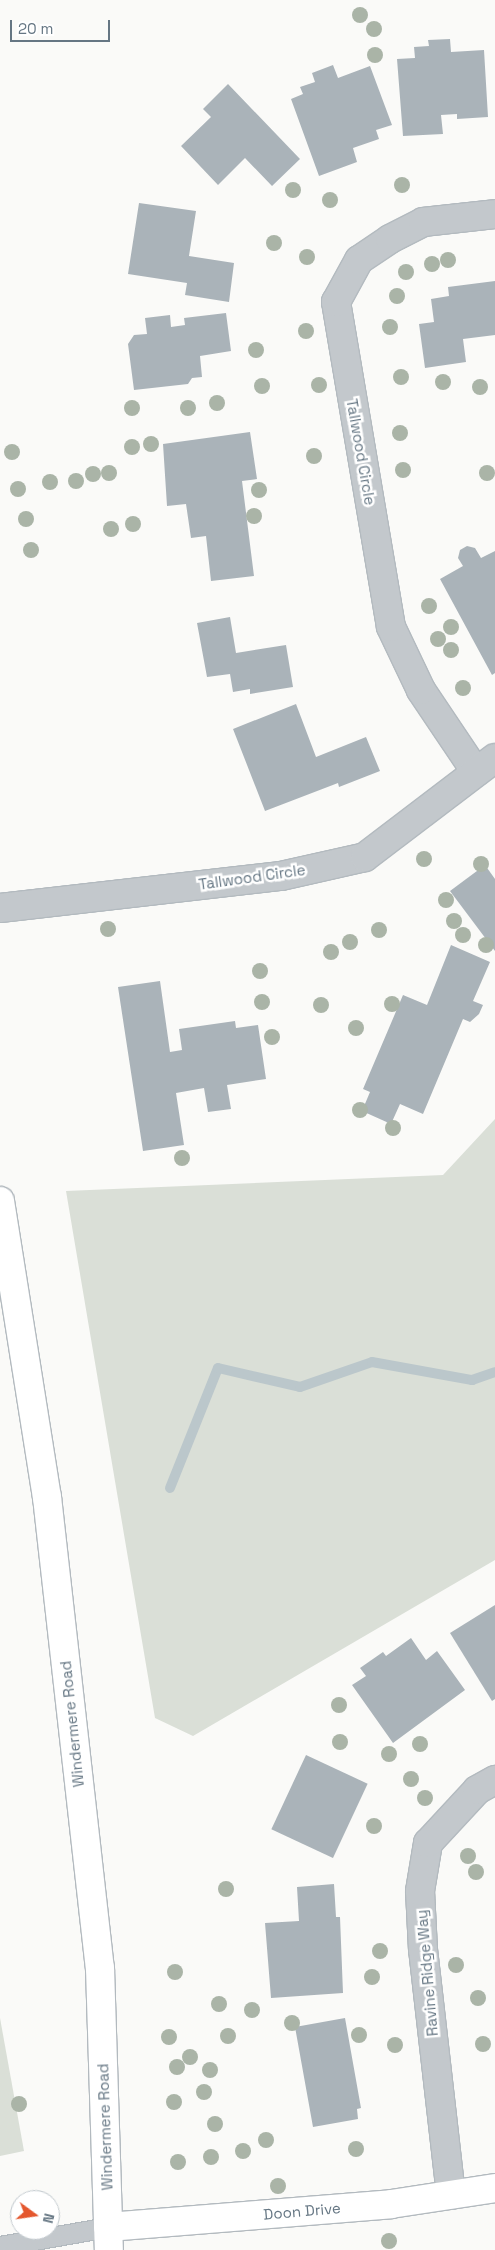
<!DOCTYPE html>
<style>
body{margin:0}
#map{position:relative;width:495px;height:2250px;overflow:hidden;background:#fafaf8;font-family:"Space Grotesk",sans-serif}
div>[style]{position:absolute}
[style*='--x']{left:calc(var(--x)*1px);top:calc(var(--y)*1px);width:calc(var(--w)*1px);rotate:calc(var(--a)*1deg)}
.green>*{inset:0;background:#dadfd7}
.stream>*{height:10px;margin:-5px;padding:0 5px;transform-origin:5px;border-radius:5px;background:#bbc7cb}
.building>*{inset:0;background:#aab3b9;transform-origin:0 0}
.roads{filter:drop-shadow(1px 0 #b3babf) drop-shadow(-1px 0 #b3babf) drop-shadow(0 1px #b3babf) drop-shadow(0 -1px #b3babf)}
.lane>*{height:19px;margin:-9.5px;padding:0 9.5px;transform-origin:9.5px;border-radius:9.5px;background:#c3c8cc}
.street>*{height:28px;margin:-14px;padding:0 14px;transform-origin:14px;border-radius:14px;background:#c3c8cc}
.secondary>*{height:28px;margin:-14px;padding:0 14px;transform-origin:14px;border-radius:14px;background:#fff}
.trees>*{width:16px;height:16px;margin:-8px;border-radius:50%;background:#aab4a7}
span{translate:-50% -50%;white-space:nowrap;text-align:center;line-height:1.15;-webkit-text-stroke:5px #fff;paint-order:stroke}
.street-label{font-size:15px;color:#657683}
.north{position:absolute;left:10px;top:2190px;width:50px;height:50px;box-sizing:border-box;background:#fff;border:1px solid #c1c8cd;border-radius:50%;rotate:104deg;font-size:14px;font-weight:700;line-height:20px;text-align:center;color:#657683}
.north::after{content:'';display:block;margin:auto;width:18px;height:22px;background:#e4572e;clip-path:polygon(50% 0,100% 100%,50% 72%,0 100%)}
.scale{position:absolute;left:10px;top:20px;width:100px;height:22px;box-sizing:border-box;border:2px solid #657683;border-top:0;padding-left:6px;font-size:15px;line-height:18px;white-space:nowrap;color:#657683;-webkit-text-stroke:4px #fff;paint-order:stroke}
</style>
<div id="map">
<div class="green">
<i style="clip-path:polygon(495px 1119px,495px 1560px,193px 1736px,155px 1718px,66px 1191px,443px 1175px)"></i>
<i style="clip-path:polygon(0 2018px,24px 2151px,0 2156px)"></i>
</div>
<div class="stream">
<i style="--x:170;--y:1488;--w:129;--a:-68.2"></i>
<i style="--x:218;--y:1368;--w:84;--a:13"></i>
<i style="--x:300;--y:1387;--w:76;--a:-19.1"></i>
<i style="--x:372;--y:1362;--w:102;--a:10.2"></i>
<i style="--x:472;--y:1380;--w:24;--a:-19"></i>
</div>
<div class="building">
<i style="clip-path:polygon(450px 39px,451px 52px,484px 50px,488px 117px,457px 119px,457px 114px,441px 115px,443px 134px,403px 136px,397px 59px,415px 58px,414px 47px,429px 46px,428px 40px)"></i>
<i style="clip-path:polygon(333px 65px,338px 78px,370px 66px,392px 125px,376px 130px,379px 139px,353px 148px,357px 162px,319px 176px,291px 99px,303px 94px,300px 87px,315px 82px,312px 73px)"></i>
<i style="clip-path:polygon(228px 84px,300px 159px,272px 186px,245px 158px,218px 185px,181px 146px,211px 117px,203px 109px)"></i>
<i style="clip-path:polygon(139px 203px,196px 211px,189px 256px,234px 263px,229px 302px,185px 295px,187px 283px,128px 274px)"></i>
<i style="clip-path:polygon(495px 281px,495px 335px,463px 339px,466px 362px,425px 368px,419px 324px,434px 322px,431px 299px,449px 296px,448px 287px)"></i>
<i style="clip-path:polygon(226px 313px,231px 351px,200px 356px,202px 377px,192px 378px,188px 384px,134px 390px,128px 344px,134px 335px,147px 334px,145px 318px,170px 315px,171px 327px,185px 325px,184px 318px)"></i>
<i style="clip-path:polygon(250px 432px,257px 479px,242px 481px,254px 576px,211px 581px,206px 536px,191px 538px,186px 504px,167px 506px,163px 444px)"></i>
<i style="clip-path:polygon(467px 546px,475px 548px,481px 558px,495px 551px,495px 673px,492px 675px,440px 579px,463px 566px,458px 558px,460px 550px)"></i>
<i style="clip-path:polygon(230px 617px,236px 653px,286px 645px,293px 687px,250px 694px,250px 689px,233px 692px,230px 674px,207px 677px,197px 623px)"></i>
<i style="clip-path:polygon(296px 704px,316px 757px,366px 737px,380px 771px,339px 787px,338px 783px,265px 811px,233px 729px)"></i>
<i style="clip-path:polygon(485px 865px,495px 879px,495px 951px,450px 891px)"></i>
<i style="clip-path:polygon(451px 945px,490px 962px,473px 1001px,483px 1005px,479px 1014px,470px 1022px,463px 1019px,423px 1114px,400px 1104px,391px 1124px,362px 1111px,370px 1092px,363px 1089px,403px 995px,427px 1005px)"></i>
<i style="clip-path:polygon(160px 981px,170px 1052px,182px 1050px,179px 1029px,235px 1021px,236px 1028px,258px 1025px,266px 1079px,227px 1085px,231px 1109px,208px 1112px,204px 1088px,176px 1093px,184px 1145px,143px 1151px,118px 987px)"></i>
<i style="clip-path:polygon(495px 1605px,495px 1699px,492px 1701px,450px 1633px)"></i>
<i style="clip-path:polygon(411px 1638px,426px 1660px,437px 1651px,465px 1690px,393px 1743px,352px 1685px,366px 1676px,360px 1668px,383px 1652px,386px 1656px)"></i>
<i style="left:306px;top:1755px;width:68px;height:82px;rotate:25deg"></i>
<i style="clip-path:polygon(334px 1884px,336px 1917px,340px 1917px,343px 1993px,271px 1998px,265px 1923px,299px 1921px,297px 1887px)"></i>
<i style="clip-path:polygon(345px 2018px,361px 2108px,357px 2109px,358px 2119px,313px 2127px,295px 2027px)"></i>
</div>
<div class="roads">
<div class="lane">
<i style="--x:0;--y:2246;--w:110;--a:-10"></i>
</div>
<div class="street">
<i style="--x:476;--y:772;--w:99;--a:-123.9"></i>
<i style="--x:421;--y:690;--w:70;--a:-115.5"></i>
<i style="--x:391;--y:627;--w:330;--a:-99.6"></i>
<i style="--x:336;--y:302;--w:48;--a:-61.3"></i>
<i style="--x:359;--y:260;--w:37;--a:-34"></i>
<i style="--x:390;--y:239;--w:37;--a:-27"></i>
<i style="--x:423;--y:222;--w:72;--a:-6.3"></i>
<i style="--x:0;--y:908;--w:283;--a:-6.5"></i>
<i style="--x:281;--y:876;--w:86;--a:-12.7"></i>
<i style="--x:365;--y:857;--w:163;--a:-37.3"></i>
<i style="--x:451;--y:2195;--w:247;--a:-96.5"></i>
<i style="--x:423;--y:1950;--w:59;--a:-92.9"></i>
<i style="--x:420;--y:1891;--w:49;--a:-80.5"></i>
<i style="--x:428;--y:1843;--w:72;--a:-47.2"></i>
<i style="--x:477;--y:1790;--w:21;--a:-29"></i>
</div>
<div class="secondary">
<i style="--x:0;--y:1201;--w:300;--a:81"></i>
<i style="--x:47;--y:1497;--w:474;--a:83.6"></i>
<i style="--x:100;--y:1968;--w:282;--a:88.2"></i>
<i style="--x:108;--y:2227;--w:284;--a:-4.6"></i>
<i style="--x:391;--y:2204;--w:105;--a:-8.7"></i>
</div>
</div>
<div class="trees">
<i style="left:360px;top:15px"></i>
<i style="left:374px;top:29px"></i>
<i style="left:375px;top:55px"></i>
<i style="left:402px;top:185px"></i>
<i style="left:293px;top:190px"></i>
<i style="left:330px;top:200px"></i>
<i style="left:274px;top:243px"></i>
<i style="left:307px;top:257px"></i>
<i style="left:448px;top:260px"></i>
<i style="left:432px;top:264px"></i>
<i style="left:406px;top:272px"></i>
<i style="left:397px;top:296px"></i>
<i style="left:390px;top:327px"></i>
<i style="left:306px;top:331px"></i>
<i style="left:256px;top:350px"></i>
<i style="left:401px;top:377px"></i>
<i style="left:443px;top:382px"></i>
<i style="left:319px;top:385px"></i>
<i style="left:262px;top:386px"></i>
<i style="left:480px;top:387px"></i>
<i style="left:217px;top:403px"></i>
<i style="left:132px;top:408px"></i>
<i style="left:188px;top:408px"></i>
<i style="left:400px;top:433px"></i>
<i style="left:151px;top:444px"></i>
<i style="left:132px;top:447px"></i>
<i style="left:12px;top:452px"></i>
<i style="left:314px;top:456px"></i>
<i style="left:403px;top:470px"></i>
<i style="left:109px;top:473px"></i>
<i style="left:487px;top:473px"></i>
<i style="left:93px;top:474px"></i>
<i style="left:76px;top:481px"></i>
<i style="left:50px;top:482px"></i>
<i style="left:18px;top:489px"></i>
<i style="left:259px;top:490px"></i>
<i style="left:254px;top:516px"></i>
<i style="left:26px;top:519px"></i>
<i style="left:133px;top:524px"></i>
<i style="left:111px;top:529px"></i>
<i style="left:31px;top:550px"></i>
<i style="left:429px;top:606px"></i>
<i style="left:451px;top:627px"></i>
<i style="left:438px;top:639px"></i>
<i style="left:451px;top:650px"></i>
<i style="left:463px;top:688px"></i>
<i style="left:424px;top:859px"></i>
<i style="left:481px;top:864px"></i>
<i style="left:446px;top:900px"></i>
<i style="left:454px;top:921px"></i>
<i style="left:108px;top:929px"></i>
<i style="left:379px;top:930px"></i>
<i style="left:463px;top:935px"></i>
<i style="left:350px;top:942px"></i>
<i style="left:486px;top:945px"></i>
<i style="left:331px;top:952px"></i>
<i style="left:260px;top:971px"></i>
<i style="left:262px;top:1002px"></i>
<i style="left:392px;top:1004px"></i>
<i style="left:321px;top:1005px"></i>
<i style="left:356px;top:1028px"></i>
<i style="left:272px;top:1037px"></i>
<i style="left:360px;top:1110px"></i>
<i style="left:393px;top:1128px"></i>
<i style="left:182px;top:1158px"></i>
<i style="left:339px;top:1705px"></i>
<i style="left:340px;top:1742px"></i>
<i style="left:420px;top:1744px"></i>
<i style="left:389px;top:1754px"></i>
<i style="left:411px;top:1779px"></i>
<i style="left:425px;top:1798px"></i>
<i style="left:374px;top:1826px"></i>
<i style="left:468px;top:1856px"></i>
<i style="left:476px;top:1872px"></i>
<i style="left:226px;top:1889px"></i>
<i style="left:380px;top:1951px"></i>
<i style="left:456px;top:1965px"></i>
<i style="left:175px;top:1972px"></i>
<i style="left:372px;top:1977px"></i>
<i style="left:478px;top:1998px"></i>
<i style="left:219px;top:2004px"></i>
<i style="left:252px;top:2010px"></i>
<i style="left:292px;top:2023px"></i>
<i style="left:359px;top:2035px"></i>
<i style="left:228px;top:2036px"></i>
<i style="left:169px;top:2037px"></i>
<i style="left:483px;top:2044px"></i>
<i style="left:395px;top:2045px"></i>
<i style="left:190px;top:2057px"></i>
<i style="left:177px;top:2067px"></i>
<i style="left:210px;top:2070px"></i>
<i style="left:204px;top:2092px"></i>
<i style="left:174px;top:2102px"></i>
<i style="left:19px;top:2104px"></i>
<i style="left:215px;top:2124px"></i>
<i style="left:266px;top:2140px"></i>
<i style="left:356px;top:2149px"></i>
<i style="left:243px;top:2151px"></i>
<i style="left:211px;top:2157px"></i>
<i style="left:178px;top:2162px"></i>
<i style="left:278px;top:2186px"></i>
<i style="left:389px;top:2241px"></i>
</div>
<div class="street-label">
<span style="left:361px;top:452px;rotate:80deg">Tallwood Circle</span>
<span style="left:252px;top:877px;rotate:-8deg">Tallwood Circle</span>
<span style="left:72px;top:1724px;rotate:-96deg">Windermere Road</span>
<span style="left:427px;top:1973px;rotate:-95deg">Ravine Ridge Way</span>
<span style="left:105px;top:2127px;rotate:-92deg">Windermere Road</span>
<span style="left:302px;top:2211px;rotate:-5deg">Doon Drive</span>
</div>
<div class="north">N</div>
<div class="scale">20 m</div>
</div>
